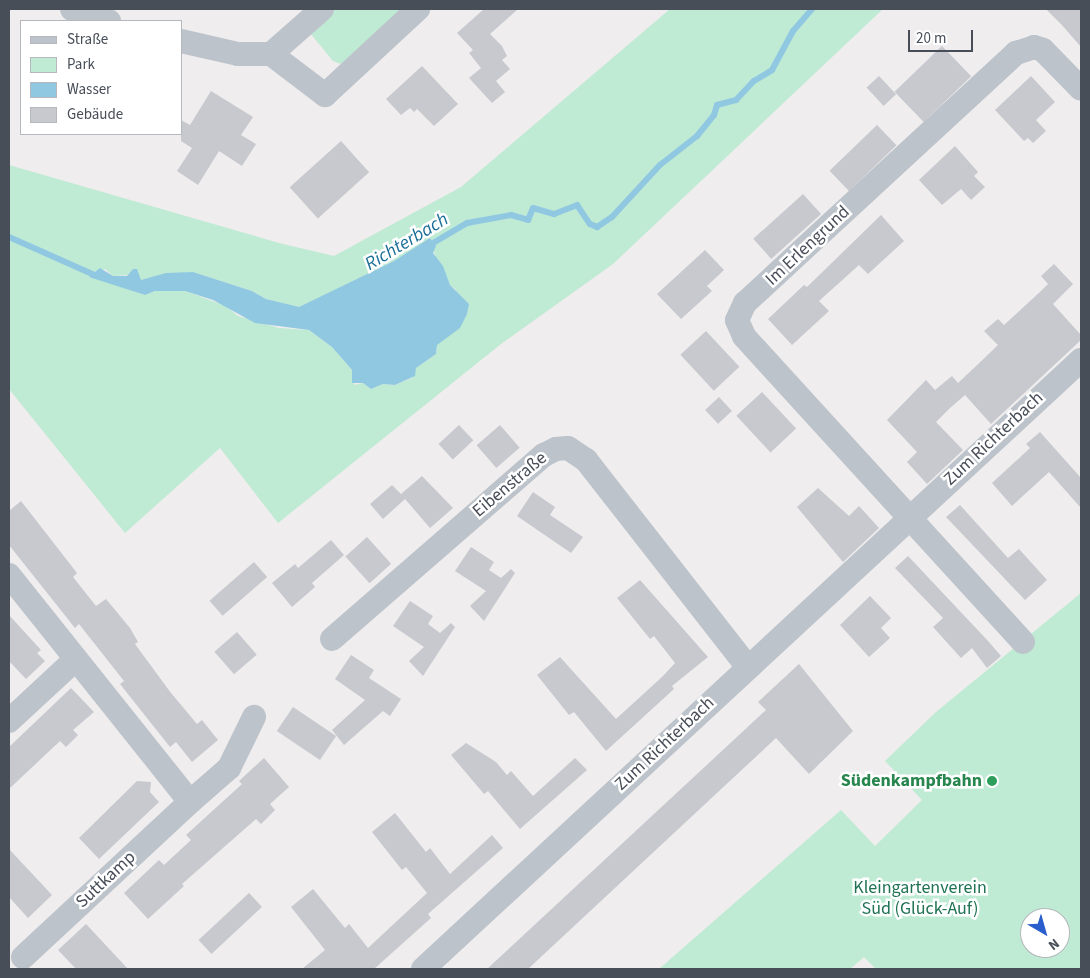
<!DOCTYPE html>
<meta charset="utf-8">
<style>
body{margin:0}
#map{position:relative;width:1090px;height:978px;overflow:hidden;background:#efeded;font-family:"Source Sans 3",sans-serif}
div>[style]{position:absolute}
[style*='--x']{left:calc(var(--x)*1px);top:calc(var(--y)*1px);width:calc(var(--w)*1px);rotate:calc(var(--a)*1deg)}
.green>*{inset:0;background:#bfead4}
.water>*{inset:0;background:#90c8e2}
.stream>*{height:6px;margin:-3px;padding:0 3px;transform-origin:3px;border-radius:3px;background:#90c8e2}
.building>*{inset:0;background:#c7c9cf;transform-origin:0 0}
.street>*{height:24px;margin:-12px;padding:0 12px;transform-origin:12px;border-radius:12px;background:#bdc3cb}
.dots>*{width:14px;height:14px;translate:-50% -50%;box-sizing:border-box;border:2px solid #fff;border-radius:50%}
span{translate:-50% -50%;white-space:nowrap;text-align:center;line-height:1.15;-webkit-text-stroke:5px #fff;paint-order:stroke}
.street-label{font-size:18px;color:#474e58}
.leisure-label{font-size:18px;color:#27864d;font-weight:700}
.right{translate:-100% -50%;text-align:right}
.park-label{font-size:18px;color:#1f7253}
.water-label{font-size:19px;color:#1a6f99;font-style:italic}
.frame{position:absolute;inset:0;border:10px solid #474e58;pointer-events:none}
.legend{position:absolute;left:20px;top:20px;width:162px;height:115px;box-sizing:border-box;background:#fff;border:1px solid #b5b8bc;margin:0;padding:6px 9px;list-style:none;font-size:15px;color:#474e58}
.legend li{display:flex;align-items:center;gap:10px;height:25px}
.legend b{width:25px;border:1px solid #b5b8bc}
.north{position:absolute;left:1020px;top:908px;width:50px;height:50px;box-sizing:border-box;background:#fff;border:1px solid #b5b8bc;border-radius:50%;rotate:142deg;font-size:14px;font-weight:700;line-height:20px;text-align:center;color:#474e58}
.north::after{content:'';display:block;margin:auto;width:18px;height:22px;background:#2a5ecc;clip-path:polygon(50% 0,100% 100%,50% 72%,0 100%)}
.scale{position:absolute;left:908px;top:30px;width:65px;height:22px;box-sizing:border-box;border:2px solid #474e58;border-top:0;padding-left:6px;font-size:15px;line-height:18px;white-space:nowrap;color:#474e58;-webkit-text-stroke:4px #fff;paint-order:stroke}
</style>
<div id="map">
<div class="green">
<i style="clip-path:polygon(334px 9px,403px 9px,341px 64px,333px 61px,310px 33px)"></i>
<i style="clip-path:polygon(evenodd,670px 9px,883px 9px,613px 264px,501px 344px,278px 523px,220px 448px,125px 533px,9px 389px,9px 165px,279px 243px,334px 256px,461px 187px,670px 9px,430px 239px,436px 259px,440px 263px,450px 285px,456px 290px,444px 338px,437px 345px,436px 354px,416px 368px,412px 378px,395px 385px,383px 384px,371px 389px,363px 383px,354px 385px,352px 370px,332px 347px,309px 330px,279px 328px,238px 316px,226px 306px,185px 291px,155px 291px,145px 295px,90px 276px,91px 273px,105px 269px,113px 276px,130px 275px,141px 280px,193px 272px,252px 291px,266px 299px,299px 308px,394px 261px,430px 239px)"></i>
<i style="clip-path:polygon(evenodd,1081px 593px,1081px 969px,876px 969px,864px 957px,850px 969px,659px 969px,841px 810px,875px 846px,922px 800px,885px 761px,936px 712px,1081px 593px,1030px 918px,1060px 918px,1060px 948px,1030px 948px,1030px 918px)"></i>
</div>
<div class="water">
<i style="clip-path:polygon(430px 238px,436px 246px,433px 253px,443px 266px,450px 285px,469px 304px,467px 314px,460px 328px,437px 345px,436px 354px,416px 368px,415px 376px,395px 385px,383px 384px,371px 389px,363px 383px,352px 383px,352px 370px,332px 347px,309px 330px,255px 323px,213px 300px,185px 291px,155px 291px,145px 295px,89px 277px,100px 268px,113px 276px,127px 276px,133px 269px,137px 269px,141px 280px,166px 273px,193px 272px,252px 291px,266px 299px,299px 307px,394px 261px)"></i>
</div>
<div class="stream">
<i style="--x:9;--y:237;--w:96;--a:23.9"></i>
<i style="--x:428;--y:246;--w:45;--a:-30.5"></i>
<i style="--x:467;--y:223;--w:45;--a:-10.3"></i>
<i style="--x:511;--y:215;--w:18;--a:16"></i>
<i style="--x:528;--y:220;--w:13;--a:-67"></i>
<i style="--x:533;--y:208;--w:22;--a:16"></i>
<i style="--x:554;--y:214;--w:25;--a:-21"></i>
<i style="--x:577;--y:205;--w:23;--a:56"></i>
<i style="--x:590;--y:224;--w:8;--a:23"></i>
<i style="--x:597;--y:227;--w:18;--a:-34"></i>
<i style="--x:612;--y:217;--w:71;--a:-47.3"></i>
<i style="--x:660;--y:165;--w:47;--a:-38.1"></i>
<i style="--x:697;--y:136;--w:27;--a:-51"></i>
<i style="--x:714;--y:115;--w:10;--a:-73"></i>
<i style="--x:717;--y:105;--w:20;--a:-15"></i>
<i style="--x:736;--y:100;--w:26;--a:-47"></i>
<i style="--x:754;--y:81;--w:21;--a:-31"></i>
<i style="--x:772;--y:70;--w:44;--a:-61.7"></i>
<i style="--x:793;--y:31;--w:29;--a:-49"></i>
</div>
<div class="building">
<i style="clip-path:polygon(484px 9px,518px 9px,490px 34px,502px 46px,507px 56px,502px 60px,510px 69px,496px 81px,505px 92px,492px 103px,469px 78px,481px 68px,469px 53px,473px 50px,457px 33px)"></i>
<i style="clip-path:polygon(1046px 9px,1081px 9px,1081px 47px,1061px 24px)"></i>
<i style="left:942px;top:46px;width:42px;height:66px;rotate:46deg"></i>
<i style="clip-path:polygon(422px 66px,458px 104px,434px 126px,417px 109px,414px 112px,410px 108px,401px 115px,386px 99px)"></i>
<i style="left:879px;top:76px;width:25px;height:17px;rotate:47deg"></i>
<i style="clip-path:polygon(1031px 76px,1055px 102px,1036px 120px,1046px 131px,1033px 143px,1028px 138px,1024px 141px,995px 110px)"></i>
<i style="clip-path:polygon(211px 91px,253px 117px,241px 135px,256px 144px,242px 166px,219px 151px,198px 185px,177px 171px,192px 148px,181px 141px,181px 120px,190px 125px)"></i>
<i style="left:877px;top:125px;width:28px;height:66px;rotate:46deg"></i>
<i style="left:341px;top:141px;width:42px;height:69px;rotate:48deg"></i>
<i style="clip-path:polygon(955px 146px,978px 172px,974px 176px,985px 187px,971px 200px,961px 189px,942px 205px,919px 180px)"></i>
<i style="left:803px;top:194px;width:27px;height:67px;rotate:48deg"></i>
<i style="clip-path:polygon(881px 215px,904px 241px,868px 274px,859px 265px,819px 301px,829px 311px,792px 345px,768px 319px,804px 285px,807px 287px)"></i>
<i style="clip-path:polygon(705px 250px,724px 270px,707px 286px,712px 291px,681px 319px,657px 294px)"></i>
<i style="clip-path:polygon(1054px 264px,1073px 284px,1053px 304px,1081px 335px,1081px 340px,991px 424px,965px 395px,950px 408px,936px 422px,963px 450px,927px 484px,907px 462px,917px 452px,887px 420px,926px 380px,935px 390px,952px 376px,958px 383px,974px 368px,998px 345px,984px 331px,998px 319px,1004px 325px,1041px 291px,1048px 284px,1041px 276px)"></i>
<i style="left:706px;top:331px;width:49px;height:35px;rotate:47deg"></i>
<i style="left:762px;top:392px;width:50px;height:35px;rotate:47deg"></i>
<i style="left:719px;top:397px;width:19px;height:19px;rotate:47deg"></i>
<i style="left:459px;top:425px;width:21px;height:28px;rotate:47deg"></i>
<i style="left:500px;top:425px;width:30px;height:31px;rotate:49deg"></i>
<i style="clip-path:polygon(1040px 432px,1081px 478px,1081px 508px,1049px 472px,1012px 506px,992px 483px,1030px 448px,1026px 444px)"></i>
<i style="clip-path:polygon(422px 476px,453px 508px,430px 528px,405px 499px,383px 519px,370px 504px,392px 485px,401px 494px)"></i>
<i style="clip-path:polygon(818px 488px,849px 516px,859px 506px,879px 528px,843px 562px,797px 507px)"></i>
<i style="clip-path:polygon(533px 492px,555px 507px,550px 515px,583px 537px,571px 553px,517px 516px)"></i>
<i style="clip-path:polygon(21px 501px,77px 573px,73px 577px,96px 606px,106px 599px,130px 628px,138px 642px,135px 644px,171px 693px,197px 724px,202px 720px,218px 740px,192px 762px,176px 742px,170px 747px,120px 684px,124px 681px,79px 624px,75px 628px,9px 545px,9px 511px)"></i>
<i style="clip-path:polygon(960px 505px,1008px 558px,1019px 549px,1047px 580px,1025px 600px,946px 517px)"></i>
<i style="left:367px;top:537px;width:36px;height:29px;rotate:48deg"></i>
<i style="clip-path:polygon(331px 540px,344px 555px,312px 583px,315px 587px,292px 607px,272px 583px,295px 564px,298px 568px)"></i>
<i style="clip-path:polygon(471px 547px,494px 562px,489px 570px,501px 578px,511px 569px,515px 573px,484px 621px,470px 606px,486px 591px,455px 571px)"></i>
<i style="clip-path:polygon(908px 556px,989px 642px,1001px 656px,987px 668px,972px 648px,961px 658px,933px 627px,943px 618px,895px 568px)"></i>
<i style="left:254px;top:562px;width:20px;height:59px;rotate:49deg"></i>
<i style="clip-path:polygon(640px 580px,708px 657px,672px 686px,674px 689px,606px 751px,574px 712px,569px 715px,537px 675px,560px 657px,616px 719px,663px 676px,675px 663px,654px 636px,650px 639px,617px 598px)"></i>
<i style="clip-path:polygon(870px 596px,891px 618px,881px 628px,890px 638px,869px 657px,840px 625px)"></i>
<i style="clip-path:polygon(410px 601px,433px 616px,428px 624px,440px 633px,451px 623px,455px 627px,423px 676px,409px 661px,424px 647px,393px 626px)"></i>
<i style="clip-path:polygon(9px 615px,41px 650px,37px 653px,45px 661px,26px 679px,9px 661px)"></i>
<i style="left:237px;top:632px;width:30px;height:30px;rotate:49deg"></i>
<i style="clip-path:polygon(351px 655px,374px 670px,369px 678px,401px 699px,390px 716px,383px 711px,344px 745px,332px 730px,365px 700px,335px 679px)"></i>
<i style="clip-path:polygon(799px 664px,853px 731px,809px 774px,776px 738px,528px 969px,487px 969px,766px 710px,758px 702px)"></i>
<i style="clip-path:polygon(71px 688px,94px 712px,73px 730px,78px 735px,66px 747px,60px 741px,9px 789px,9px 747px)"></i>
<i style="left:293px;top:707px;width:52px;height:29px;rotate:34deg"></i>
<i style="clip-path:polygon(466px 743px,496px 762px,507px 775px,511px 771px,533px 796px,575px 758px,587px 770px,520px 829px,488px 791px,484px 794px,451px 755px)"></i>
<i style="clip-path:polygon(264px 758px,289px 787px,270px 804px,275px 810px,261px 824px,256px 819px,182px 884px,184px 886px,148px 919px,124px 893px,159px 860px,164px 865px,191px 840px,186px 835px,242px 784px,239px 781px)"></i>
<i style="clip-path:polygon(137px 781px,151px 782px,150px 792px,159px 802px,99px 859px,79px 838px)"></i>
<i style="clip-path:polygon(395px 813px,426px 852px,430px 848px,450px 874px,492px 835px,503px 848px,428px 914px,431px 918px,374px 969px,302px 969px,325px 950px,291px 907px,313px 889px,345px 928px,349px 924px,368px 948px,427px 893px,406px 867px,402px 870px,372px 832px)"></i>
<i style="clip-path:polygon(9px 849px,52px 895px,28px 918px,9px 897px)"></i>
<i style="left:249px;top:893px;width:19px;height:69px;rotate:47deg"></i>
<i style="clip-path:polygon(86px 924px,128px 969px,76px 969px,58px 950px)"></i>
</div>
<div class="street">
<i style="--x:72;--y:9;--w:39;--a:18"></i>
<i style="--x:181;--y:41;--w:58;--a:12.8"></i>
<i style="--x:238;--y:54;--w:33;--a:0"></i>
<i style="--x:271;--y:54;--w:68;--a:37.2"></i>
<i style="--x:325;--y:95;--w:127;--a:-42.8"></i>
<i style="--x:271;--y:54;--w:68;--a:-41.4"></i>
<i style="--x:9;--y:575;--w:290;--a:51.4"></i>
<i style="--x:190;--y:802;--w:228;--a:137.1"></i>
<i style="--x:332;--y:639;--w:281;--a:-41"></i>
<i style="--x:544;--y:455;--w:13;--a:-27"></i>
<i style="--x:556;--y:449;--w:12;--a:-5"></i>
<i style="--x:568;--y:448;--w:22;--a:34"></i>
<i style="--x:586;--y:460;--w:263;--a:52"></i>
<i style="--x:1023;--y:642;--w:414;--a:-132.4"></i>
<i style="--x:744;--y:336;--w:17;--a:-114"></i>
<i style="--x:737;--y:320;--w:19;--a:-65"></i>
<i style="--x:745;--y:303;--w:369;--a:-42.7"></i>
<i style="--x:1016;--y:53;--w:19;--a:-18"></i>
<i style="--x:1034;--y:47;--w:9;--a:18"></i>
<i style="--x:1043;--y:50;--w:54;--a:45.7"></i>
<i style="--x:9;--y:721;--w:91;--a:-42.8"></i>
<i style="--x:190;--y:802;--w:52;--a:-41.1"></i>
<i style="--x:229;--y:768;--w:57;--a:-63.9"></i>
<i style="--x:423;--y:969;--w:897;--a:-42.79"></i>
</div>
<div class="dots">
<i style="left:992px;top:781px;background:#2e9e5b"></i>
</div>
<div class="street-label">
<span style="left:808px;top:246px;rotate:-43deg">Im Erlengrund</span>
<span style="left:994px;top:439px;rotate:-43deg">Zum Richterbach</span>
<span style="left:510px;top:485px;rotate:-40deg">Eibenstraße</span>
<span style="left:665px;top:744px;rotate:-43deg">Zum Richterbach</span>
<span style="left:106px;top:880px;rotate:-43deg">Suttkamp</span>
</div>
<div class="leisure-label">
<span class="right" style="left:982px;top:781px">Südenkampfbahn</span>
</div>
<div class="park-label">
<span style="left:920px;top:899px">Kleingartenverein<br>Süd (Glück-Auf)</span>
</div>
<div class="water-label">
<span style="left:407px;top:242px;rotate:-31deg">Richterbach</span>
</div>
<div class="frame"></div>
<ul class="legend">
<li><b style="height:6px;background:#bdc3cb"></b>Straße</li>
<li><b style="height:14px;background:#bfead4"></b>Park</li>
<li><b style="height:14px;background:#90c8e2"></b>Wasser</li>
<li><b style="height:14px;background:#c7c9cf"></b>Gebäude</li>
</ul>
<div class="north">N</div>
<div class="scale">20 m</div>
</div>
